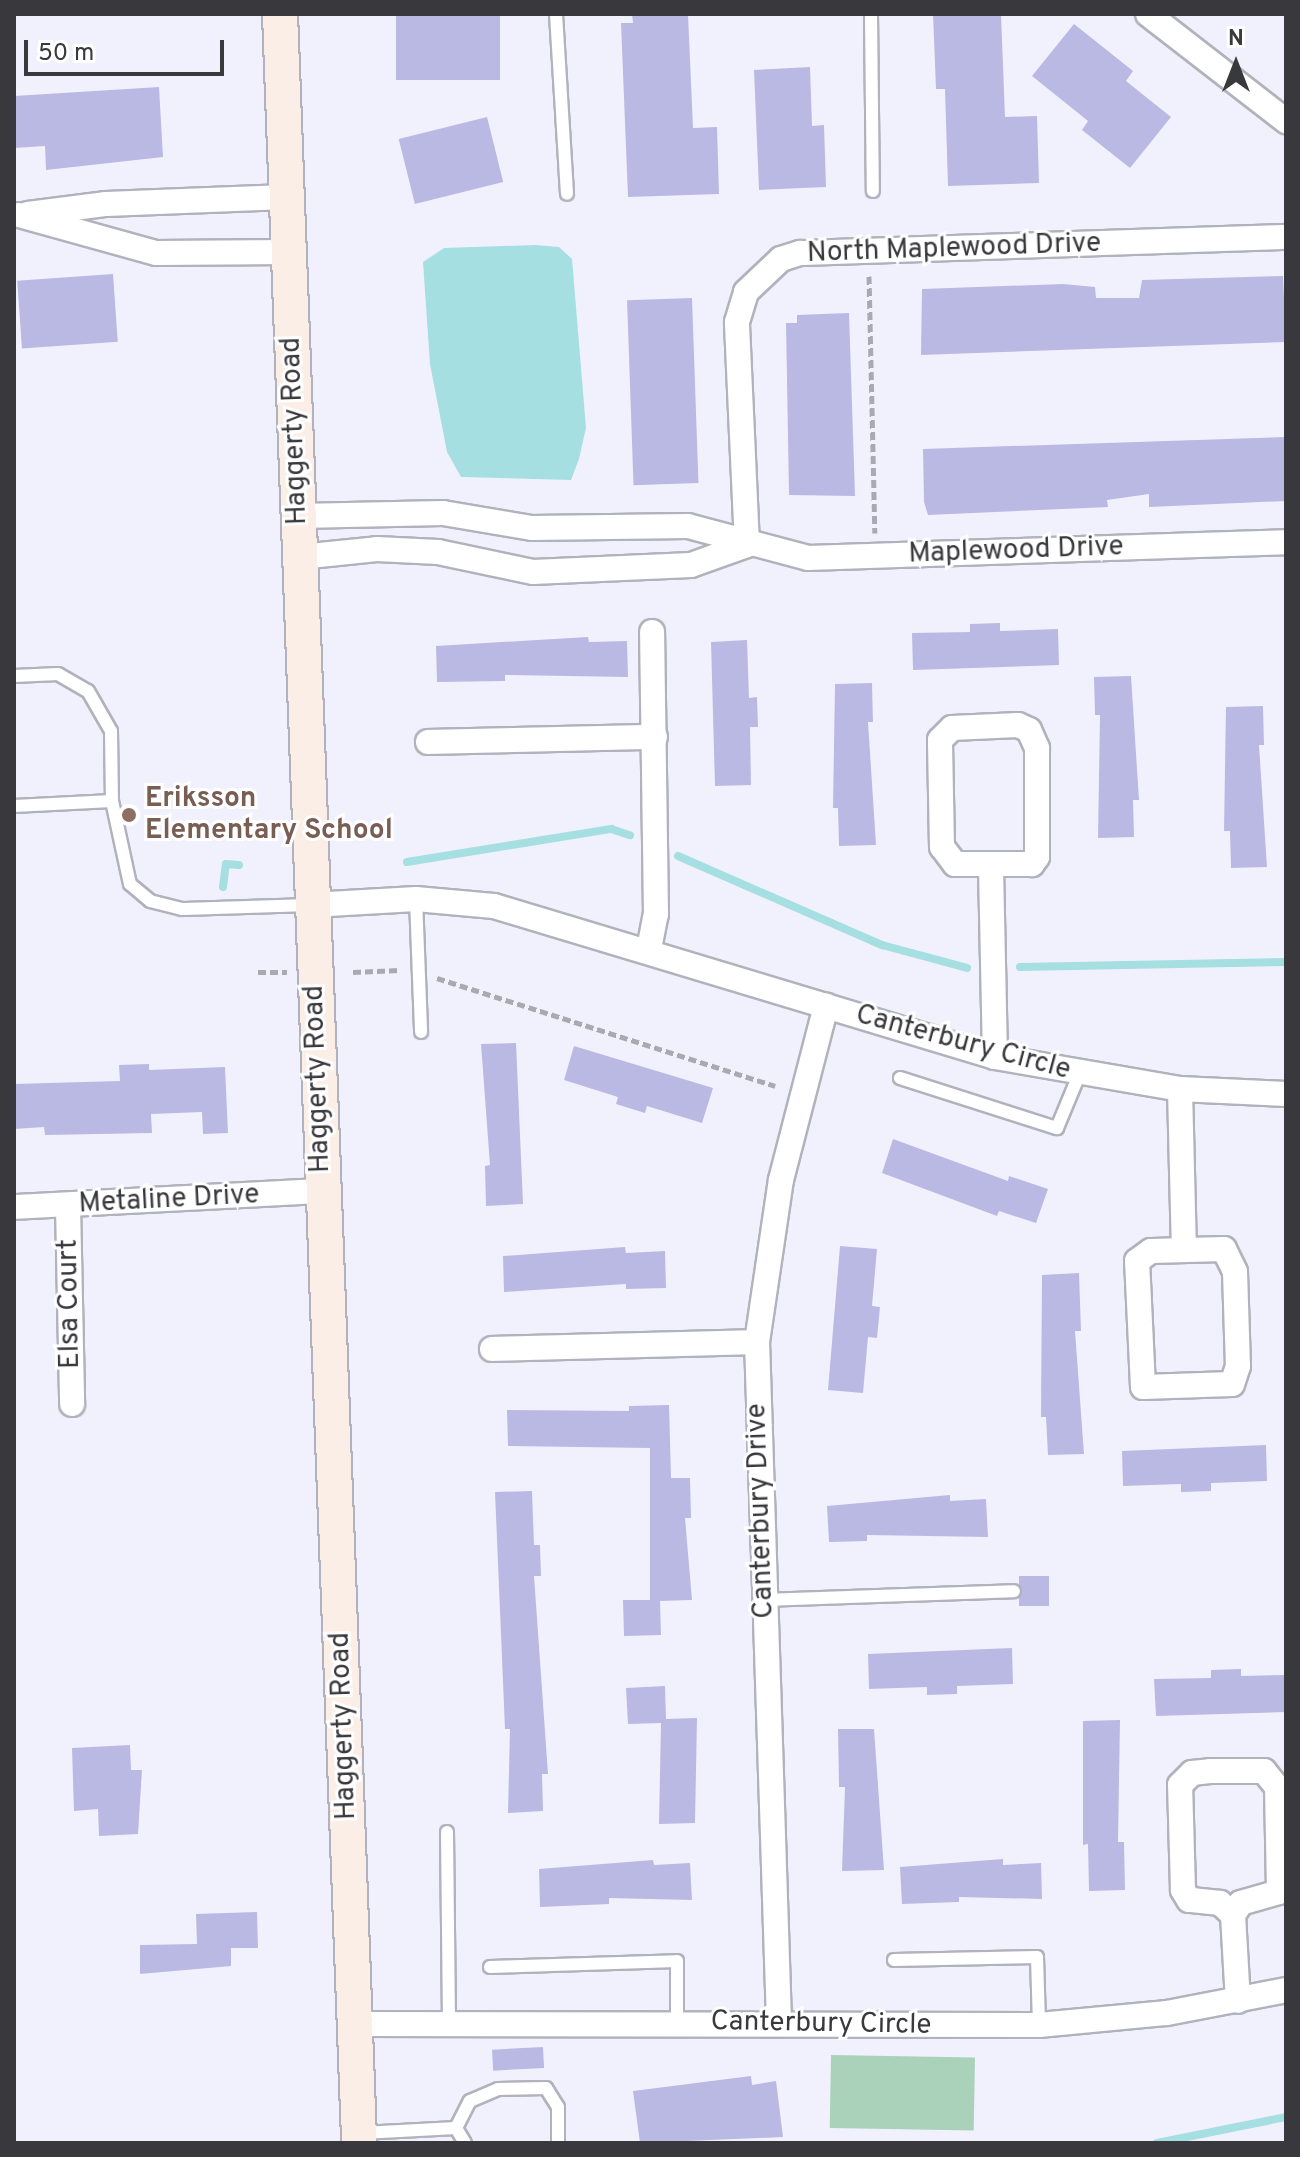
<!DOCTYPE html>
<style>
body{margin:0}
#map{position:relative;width:1300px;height:2157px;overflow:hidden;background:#f1f1fd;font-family:Overpass,sans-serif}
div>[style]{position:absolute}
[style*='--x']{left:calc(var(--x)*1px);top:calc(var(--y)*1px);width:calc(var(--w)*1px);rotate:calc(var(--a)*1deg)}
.green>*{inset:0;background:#aad1b9;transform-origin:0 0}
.water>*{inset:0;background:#a5dfe1}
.stream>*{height:8px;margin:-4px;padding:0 4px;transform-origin:4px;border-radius:4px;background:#a5dfe1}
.building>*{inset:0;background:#bab9e3;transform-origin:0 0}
.path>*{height:5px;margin-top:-2.5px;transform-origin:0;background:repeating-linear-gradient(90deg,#a9a9b2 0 8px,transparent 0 12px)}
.roads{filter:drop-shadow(2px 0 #b2b2bd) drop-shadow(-2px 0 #b2b2bd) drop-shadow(0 2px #b2b2bd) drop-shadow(0 -2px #b2b2bd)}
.lane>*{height:12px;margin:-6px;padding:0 6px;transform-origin:6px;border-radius:6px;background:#fff}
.street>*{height:24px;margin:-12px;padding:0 12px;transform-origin:12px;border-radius:12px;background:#fff}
.secondary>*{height:34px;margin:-17px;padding:0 17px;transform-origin:17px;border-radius:17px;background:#fbeee6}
.dots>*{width:22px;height:22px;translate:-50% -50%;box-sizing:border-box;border:4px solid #fff;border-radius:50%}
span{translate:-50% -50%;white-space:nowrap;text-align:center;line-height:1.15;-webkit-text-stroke:6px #fff;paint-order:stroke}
.street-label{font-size:28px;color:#38383d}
.education-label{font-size:28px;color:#785e54;font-weight:700}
.left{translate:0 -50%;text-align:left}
.frame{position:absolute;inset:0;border:16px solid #38383d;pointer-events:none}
.north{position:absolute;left:1196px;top:24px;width:80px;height:80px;-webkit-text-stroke:6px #fff;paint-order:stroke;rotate:0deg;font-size:22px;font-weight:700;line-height:32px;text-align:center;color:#38383d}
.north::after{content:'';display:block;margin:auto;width:28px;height:36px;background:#38383d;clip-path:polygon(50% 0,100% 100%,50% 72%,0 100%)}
.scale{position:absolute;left:24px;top:40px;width:200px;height:36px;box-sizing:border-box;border:4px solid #38383d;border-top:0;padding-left:10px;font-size:24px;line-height:28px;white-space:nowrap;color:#38383d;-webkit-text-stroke:6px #fff;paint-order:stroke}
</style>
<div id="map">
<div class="green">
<i style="left:831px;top:2055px;width:144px;height:73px;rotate:1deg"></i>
</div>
<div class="water">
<i style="clip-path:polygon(535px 245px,559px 247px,572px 259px,586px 428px,579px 459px,571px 480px,461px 477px,447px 452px,430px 364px,423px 262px,444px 248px)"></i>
</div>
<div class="stream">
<i style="--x:678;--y:856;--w:223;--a:23.6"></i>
<i style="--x:882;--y:945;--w:88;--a:15.1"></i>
<i style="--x:407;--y:862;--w:207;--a:-9.2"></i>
<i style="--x:611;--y:829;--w:20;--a:18"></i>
<i style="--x:223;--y:887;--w:23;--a:-83"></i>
<i style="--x:226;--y:864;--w:13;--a:4"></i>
<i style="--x:1020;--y:967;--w:266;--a:-1.1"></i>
<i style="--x:1157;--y:2143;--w:132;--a:-11.4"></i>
</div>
<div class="building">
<i style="left:396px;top:14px;width:104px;height:66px"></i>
<i style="clip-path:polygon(632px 14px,688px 14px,693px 128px,717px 127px,719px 194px,628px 197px,621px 23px,633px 23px)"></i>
<i style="clip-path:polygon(933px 14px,1001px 14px,1005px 117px,1037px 116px,1039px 183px,948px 186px,945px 89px,936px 89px)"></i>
<i style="clip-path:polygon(1074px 24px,1133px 71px,1126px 81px,1171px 117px,1130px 168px,1082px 130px,1088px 121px,1032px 76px)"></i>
<i style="clip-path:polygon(810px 67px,812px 126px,824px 125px,826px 187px,759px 190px,754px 70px)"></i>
<i style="clip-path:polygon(159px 87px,163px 157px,46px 170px,45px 146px,14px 148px,14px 96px)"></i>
<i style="left:487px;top:117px;width:67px;height:91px;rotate:76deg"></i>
<i style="left:113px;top:274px;width:68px;height:96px;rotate:86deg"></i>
<i style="clip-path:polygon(1283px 276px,1286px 342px,921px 355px,922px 289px,1063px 284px,1095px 287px,1096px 298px,1139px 298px,1142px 280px)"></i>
<i style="left:692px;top:298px;width:185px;height:65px;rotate:88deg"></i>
<i style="clip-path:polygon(849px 313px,855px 496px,789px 495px,786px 323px,797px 323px,797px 315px)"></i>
<i style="clip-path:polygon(1286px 437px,1286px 501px,1149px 507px,1149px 494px,1107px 500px,1108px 507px,928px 515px,924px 502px,923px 449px)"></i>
<i style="clip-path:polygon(1000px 623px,1000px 631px,1058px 629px,1059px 665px,913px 670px,912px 633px,970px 632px,970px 624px)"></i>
<i style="clip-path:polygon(588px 637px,589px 642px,627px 641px,628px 677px,505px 675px,505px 681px,437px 682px,436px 646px)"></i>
<i style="clip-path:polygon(747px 640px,749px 698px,757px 697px,758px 727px,750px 727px,751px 785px,715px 786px,711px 642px)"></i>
<i style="clip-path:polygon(1131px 676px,1139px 800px,1133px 800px,1134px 837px,1098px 838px,1100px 715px,1095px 715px,1094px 677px)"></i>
<i style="clip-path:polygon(872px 683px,873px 722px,868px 722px,876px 845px,839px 846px,838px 808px,833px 808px,835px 684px)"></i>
<i style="clip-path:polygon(1263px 706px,1264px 745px,1259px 745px,1267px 867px,1231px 868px,1230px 831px,1224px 831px,1226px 707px)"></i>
<i style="clip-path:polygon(516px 1043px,523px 1204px,486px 1206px,485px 1166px,490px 1165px,481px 1044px)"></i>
<i style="clip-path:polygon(574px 1046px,713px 1088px,702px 1123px,647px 1106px,645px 1113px,616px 1104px,618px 1097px,564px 1080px)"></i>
<i style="clip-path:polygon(149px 1064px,149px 1070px,225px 1067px,228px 1133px,203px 1134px,202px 1112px,151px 1114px,152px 1133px,45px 1135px,44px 1127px,14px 1129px,14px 1084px,120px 1081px,119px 1065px)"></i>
<i style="clip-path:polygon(893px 1139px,1008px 1181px,1009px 1176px,1048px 1189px,1036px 1223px,999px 1211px,997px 1216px,882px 1173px)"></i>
<i style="clip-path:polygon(840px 1246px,877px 1249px,872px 1306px,880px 1307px,877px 1338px,868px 1337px,863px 1393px,828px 1390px)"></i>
<i style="clip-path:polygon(625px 1247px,626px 1253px,665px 1251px,666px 1288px,626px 1289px,626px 1284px,504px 1292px,503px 1256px)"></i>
<i style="clip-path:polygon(1079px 1273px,1081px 1331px,1075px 1331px,1084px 1454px,1048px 1455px,1046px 1417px,1041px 1417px,1042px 1275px)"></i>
<i style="clip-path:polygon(669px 1405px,671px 1478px,690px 1478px,691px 1518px,685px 1518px,692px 1600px,660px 1601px,661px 1635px,624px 1636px,623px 1600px,650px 1600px,650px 1448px,508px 1446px,507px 1410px,629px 1411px,629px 1406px)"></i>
<i style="clip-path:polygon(1266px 1445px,1267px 1481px,1211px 1483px,1211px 1491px,1181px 1492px,1181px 1484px,1123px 1486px,1122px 1451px)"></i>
<i style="clip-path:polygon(532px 1491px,534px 1545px,540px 1545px,541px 1576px,534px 1576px,548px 1774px,542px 1774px,543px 1811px,508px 1813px,510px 1729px,505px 1729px,495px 1492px)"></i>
<i style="clip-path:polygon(950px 1495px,950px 1501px,986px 1499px,988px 1537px,867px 1535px,867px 1541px,829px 1542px,827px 1506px)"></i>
<i style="left:1019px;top:1576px;width:30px;height:30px"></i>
<i style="clip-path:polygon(1012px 1648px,1013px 1684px,957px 1686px,957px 1694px,927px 1695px,927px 1687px,869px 1689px,868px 1654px)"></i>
<i style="clip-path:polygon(1241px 1669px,1241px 1676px,1286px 1675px,1286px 1712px,1156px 1716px,1154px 1679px,1211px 1678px,1211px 1670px)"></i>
<i style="clip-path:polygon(665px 1686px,666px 1719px,697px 1718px,695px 1823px,659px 1824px,661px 1723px,628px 1724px,626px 1688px)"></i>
<i style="clip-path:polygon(1120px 1720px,1118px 1842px,1124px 1842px,1125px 1890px,1089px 1891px,1088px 1844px,1083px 1845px,1083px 1721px)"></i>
<i style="clip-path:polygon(838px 1729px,874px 1729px,884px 1870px,842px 1871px,845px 1787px,839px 1787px)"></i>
<i style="clip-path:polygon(130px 1745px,131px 1770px,142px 1770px,138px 1834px,99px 1836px,98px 1809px,74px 1811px,72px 1748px)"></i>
<i style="clip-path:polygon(1003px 1859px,1003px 1865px,1041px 1863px,1042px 1899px,959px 1897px,959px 1902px,902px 1904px,900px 1867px)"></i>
<i style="clip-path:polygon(653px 1860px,654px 1865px,690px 1863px,692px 1900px,609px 1898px,609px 1904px,540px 1907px,539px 1869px)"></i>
<i style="clip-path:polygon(257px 1912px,258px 1948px,231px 1948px,231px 1966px,140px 1974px,140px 1945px,197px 1944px,196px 1914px)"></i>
<i style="left:543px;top:2047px;width:21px;height:51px;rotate:87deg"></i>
<i style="clip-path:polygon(751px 2076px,752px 2085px,776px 2081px,783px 2137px,640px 2143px,633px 2091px)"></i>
</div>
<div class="path">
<i style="--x:869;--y:276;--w:257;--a:88.7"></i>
<i style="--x:258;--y:972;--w:29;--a:0"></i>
<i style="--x:353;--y:972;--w:47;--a:-2.4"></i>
<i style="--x:437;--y:978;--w:355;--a:17.7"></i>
</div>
<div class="roads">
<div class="lane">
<i style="--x:556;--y:14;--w:180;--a:86.5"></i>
<i style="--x:871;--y:14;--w:177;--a:89.4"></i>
<i style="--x:14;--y:676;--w:44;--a:-2.6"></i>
<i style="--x:58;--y:674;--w:34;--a:30"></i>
<i style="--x:88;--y:691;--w:46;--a:60.1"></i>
<i style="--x:111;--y:731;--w:70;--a:89.2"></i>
<i style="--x:112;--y:801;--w:85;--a:77.8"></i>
<i style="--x:130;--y:884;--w:26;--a:40"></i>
<i style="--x:150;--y:901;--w:33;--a:14"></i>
<i style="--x:182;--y:909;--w:129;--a:-1.8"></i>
<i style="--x:14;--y:806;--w:98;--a:-2.9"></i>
<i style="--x:416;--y:899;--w:133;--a:87.8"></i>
<i style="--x:900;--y:1078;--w:165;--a:17.7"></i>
<i style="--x:1057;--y:1128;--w:57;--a:-67.5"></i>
<i style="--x:762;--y:1600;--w:252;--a:-2"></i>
<i style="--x:447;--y:1832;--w:191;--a:89.4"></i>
<i style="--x:894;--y:1960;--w:143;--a:-1.2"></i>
<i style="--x:1037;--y:1957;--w:68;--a:88.3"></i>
<i style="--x:490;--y:1967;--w:187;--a:-1.8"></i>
<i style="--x:677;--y:1961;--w:60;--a:90"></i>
<i style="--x:456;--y:2128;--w:30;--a:-63"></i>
<i style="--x:470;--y:2101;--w:30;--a:-23"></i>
<i style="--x:498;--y:2089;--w:48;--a:-1.2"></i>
<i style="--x:546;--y:2088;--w:22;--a:58"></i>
<i style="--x:558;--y:2107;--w:36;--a:90"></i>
<i style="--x:456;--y:2128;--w:17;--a:59"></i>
<i style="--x:362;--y:2133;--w:94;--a:-3"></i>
</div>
<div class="street">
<i style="--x:1148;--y:14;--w:175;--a:37.8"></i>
<i style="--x:28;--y:214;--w:79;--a:-7.3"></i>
<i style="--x:106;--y:204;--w:180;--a:-2.2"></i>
<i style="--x:19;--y:215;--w:142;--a:15.5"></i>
<i style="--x:156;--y:253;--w:132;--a:-0.4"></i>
<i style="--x:298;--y:516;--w:145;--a:-1.2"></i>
<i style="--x:443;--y:513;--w:90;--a:9.6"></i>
<i style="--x:532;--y:528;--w:156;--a:-0.7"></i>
<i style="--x:688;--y:526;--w:124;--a:14.9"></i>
<i style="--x:808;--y:558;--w:478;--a:-1.9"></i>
<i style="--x:747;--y:545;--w:223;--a:-92.6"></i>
<i style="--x:737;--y:322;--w:31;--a:-73"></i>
<i style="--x:746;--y:292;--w:48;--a:-43.3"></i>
<i style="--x:781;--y:259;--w:20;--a:-18"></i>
<i style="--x:800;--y:253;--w:486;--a:-1.9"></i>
<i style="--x:300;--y:557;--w:77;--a:-5.9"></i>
<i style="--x:377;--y:549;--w:61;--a:2.8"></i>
<i style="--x:438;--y:552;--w:97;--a:11.9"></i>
<i style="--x:533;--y:572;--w:158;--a:-2.5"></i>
<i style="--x:691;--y:565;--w:59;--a:-19.7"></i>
<i style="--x:1018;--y:725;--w:12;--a:24"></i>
<i style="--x:1029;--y:730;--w:20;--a:66"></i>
<i style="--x:1037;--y:748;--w:109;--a:90"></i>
<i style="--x:1037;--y:857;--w:9;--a:126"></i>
<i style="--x:1032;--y:864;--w:77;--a:180"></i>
<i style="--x:955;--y:864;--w:21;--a:-127"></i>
<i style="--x:942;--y:847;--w:107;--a:-91.1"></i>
<i style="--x:940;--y:740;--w:17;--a:-45"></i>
<i style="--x:952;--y:728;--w:66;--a:-2.6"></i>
<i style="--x:428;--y:742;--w:227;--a:-1.3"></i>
<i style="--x:991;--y:867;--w:190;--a:88.8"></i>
<i style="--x:311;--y:905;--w:105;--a:-3.3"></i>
<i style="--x:416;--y:899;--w:78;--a:5.1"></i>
<i style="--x:494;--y:906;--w:523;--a:16.77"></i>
<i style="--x:995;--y:1057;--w:188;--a:9.8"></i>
<i style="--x:1180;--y:1089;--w:106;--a:2.7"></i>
<i style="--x:649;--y:949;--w:36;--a:-79"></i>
<i style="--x:656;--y:914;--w:282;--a:-90.8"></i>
<i style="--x:1180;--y:1089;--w:160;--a:88.6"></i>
<i style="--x:68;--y:1205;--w:199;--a:88.8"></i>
<i style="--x:14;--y:1207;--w:309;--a:-3"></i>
<i style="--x:1224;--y:1249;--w:25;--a:64"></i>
<i style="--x:1235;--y:1272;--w:94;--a:88.2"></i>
<i style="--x:1238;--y:1366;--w:19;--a:108"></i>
<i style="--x:1232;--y:1384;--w:89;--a:178.1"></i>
<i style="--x:1143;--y:1387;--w:126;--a:-92.7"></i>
<i style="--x:1137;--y:1261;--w:17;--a:-36"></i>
<i style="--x:1151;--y:1251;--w:73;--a:-1.6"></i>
<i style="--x:492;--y:1349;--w:265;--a:-1.5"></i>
<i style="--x:1210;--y:1771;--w:54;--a:0"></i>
<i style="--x:1264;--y:1771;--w:21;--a:51"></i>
<i style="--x:1277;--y:1787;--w:105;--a:88.9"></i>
<i style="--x:1279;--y:1892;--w:40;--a:164"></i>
<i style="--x:1241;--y:1903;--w:14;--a:124"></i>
<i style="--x:1233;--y:1915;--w:18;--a:-137"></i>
<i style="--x:1220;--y:1903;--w:31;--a:-174"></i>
<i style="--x:1189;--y:1900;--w:12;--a:-121"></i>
<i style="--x:1183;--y:1890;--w:105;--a:-91.6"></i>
<i style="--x:1180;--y:1785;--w:17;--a:-45"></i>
<i style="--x:1192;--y:1773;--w:18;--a:-6"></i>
<i style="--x:1233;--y:1915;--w:86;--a:86.7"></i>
<i style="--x:779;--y:2022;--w:680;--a:-91.85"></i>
<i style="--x:757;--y:1342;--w:164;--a:-81.6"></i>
<i style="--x:781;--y:1180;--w:180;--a:-75.5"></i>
<i style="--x:354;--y:2024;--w:685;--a:0.08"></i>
<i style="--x:1039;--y:2025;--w:129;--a:-5.4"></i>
<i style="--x:1167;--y:2013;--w:121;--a:-10.9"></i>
</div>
<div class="secondary">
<i style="--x:280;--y:14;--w:2130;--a:87.87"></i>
</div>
</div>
<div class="dots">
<i style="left:129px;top:815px;background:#8d6e63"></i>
</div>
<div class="street-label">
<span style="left:954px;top:249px;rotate:-2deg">North Maplewood Drive</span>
<span style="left:295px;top:431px;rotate:-92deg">Haggerty Road</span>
<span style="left:1016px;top:551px;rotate:-2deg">Maplewood Drive</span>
<span style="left:963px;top:1043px;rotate:15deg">Canterbury Circle</span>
<span style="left:318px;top:1079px;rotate:-92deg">Haggerty Road</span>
<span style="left:169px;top:1200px;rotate:-3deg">Metaline Drive</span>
<span style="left:70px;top:1304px;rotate:-91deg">Elsa Court</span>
<span style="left:761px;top:1511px;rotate:-92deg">Canterbury Drive</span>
<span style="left:344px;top:1726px;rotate:-92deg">Haggerty Road</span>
<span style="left:821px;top:2024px;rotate:1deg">Canterbury Circle</span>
</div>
<div class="education-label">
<span class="left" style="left:145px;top:815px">Eriksson<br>Elementary School</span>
</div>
<div class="frame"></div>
<div class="north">N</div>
<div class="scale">50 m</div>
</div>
